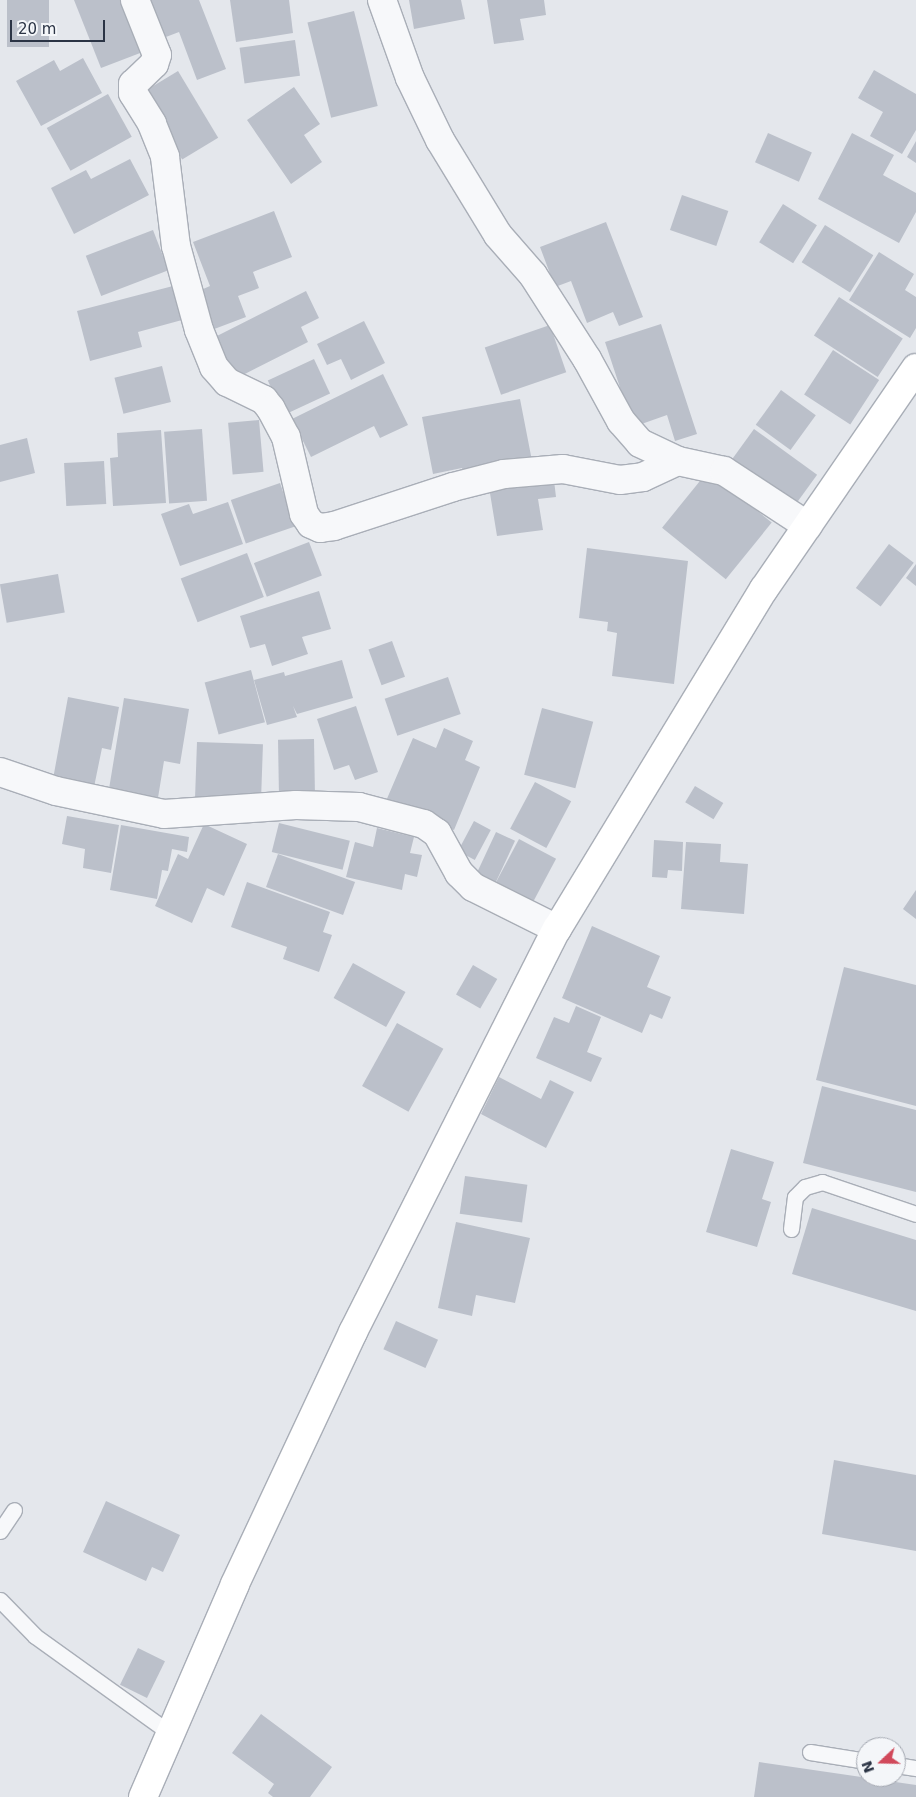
<!DOCTYPE html>
<style>
body{margin:0}
#map{position:relative;width:916px;height:1797px;overflow:hidden;background:#e4e7ec;font-family:"DejaVu Sans",sans-serif}
div>[style]{position:absolute}
[style*='--x']{left:calc(var(--x)*1px);top:calc(var(--y)*1px);width:calc(var(--w)*1px);rotate:calc(var(--a)*1deg)}
.building>*{inset:0;background:#bbc0ca;transform-origin:0 0}
.roads{filter:drop-shadow(1px 0 #a9aeb7) drop-shadow(-1px 0 #a9aeb7) drop-shadow(0 1px #a9aeb7) drop-shadow(0 -1px #a9aeb7)}
.lane>*{height:15px;margin:-7.5px;padding:0 7.5px;transform-origin:7.5px;border-radius:7.5px;background:#f7f8fa}
.street>*{height:28px;margin:-14px;padding:0 14px;transform-origin:14px;border-radius:14px;background:#f7f8fa}
.secondary>*{height:28px;margin:-14px;padding:0 14px;transform-origin:14px;border-radius:14px;background:#fff}
span{translate:-50% -50%;white-space:nowrap;text-align:center;line-height:1.15;-webkit-text-stroke:4px #f4f6f9;paint-order:stroke}
.north{position:absolute;left:856px;top:1737px;width:50px;height:50px;box-sizing:border-box;background:#f4f6f9;border:1px solid #a4a8b1;border-radius:50%;rotate:249deg;font-size:14px;font-weight:700;line-height:20px;text-align:center;color:#2b3445}
.north::after{content:'';display:block;margin:auto;width:18px;height:22px;background:#d1495b;clip-path:polygon(50% 0,100% 100%,50% 72%,0 100%)}
.scale{position:absolute;left:10px;top:20px;width:95px;height:22px;box-sizing:border-box;border:2px solid #2b3445;border-top:0;padding-left:6px;font-size:15px;line-height:18px;white-space:nowrap;color:#2b3445;-webkit-text-stroke:4px #f4f6f9;paint-order:stroke}
</style>
<div id="map">
<div class="building">
<i style="left:7px;top:0;width:42px;height:47px"></i>
<i style="clip-path:polygon(74px 0,129px 0,148px 50px,101px 68px)"></i>
<i style="clip-path:polygon(142px 0,199px 0,226px 69px,197px 80px,179px 32px,158px 40px)"></i>
<i style="clip-path:polygon(230px 0,289px 0,293px 33px,236px 42px)"></i>
<i style="clip-path:polygon(409px 0,461px 0,465px 19px,414px 29px)"></i>
<i style="clip-path:polygon(487px 0,544px 0,546px 15px,520px 19px,524px 40px,494px 44px)"></i>
<i style="left:354px;top:11px;width:98px;height:48px;rotate:76deg"></i>
<i style="left:295px;top:40px;width:36px;height:56px;rotate:82deg"></i>
<i style="clip-path:polygon(83px 58px,102px 93px,41px 126px,16px 81px,54px 60px,60px 71px)"></i>
<i style="clip-path:polygon(874px 70px,916px 94px,916px 130px,902px 154px,870px 136px,883px 112px,858px 98px)"></i>
<i style="left:178px;top:71px;width:78px;height:42px;rotate:59deg"></i>
<i style="clip-path:polygon(294px 87px,320px 124px,304px 135px,322px 162px,291px 184px,247px 120px)"></i>
<i style="left:108px;top:94px;width:49px;height:70px;rotate:61deg"></i>
<i style="left:768px;top:133px;width:48px;height:32px;rotate:24deg"></i>
<i style="clip-path:polygon(852px 133px,894px 155px,883px 175px,916px 193px,916px 212px,899px 243px,818px 199px)"></i>
<i style="clip-path:polygon(916px 141px,916px 163px,907px 157px)"></i>
<i style="clip-path:polygon(130px 159px,149px 195px,74px 234px,51px 188px,86px 170px,91px 179px)"></i>
<i style="left:682px;top:195px;width:49px;height:37px;rotate:19deg"></i>
<i style="left:783px;top:204px;width:40px;height:45px;rotate:32deg"></i>
<i style="clip-path:polygon(274px 211px,292px 257px,253px 272px,259px 288px,238px 296px,246px 317px,209px 331px,194px 293px,210px 286px,193px 242px)"></i>
<i style="clip-path:polygon(606px 222px,643px 317px,619px 326px,613px 312px,587px 323px,571px 281px,555px 287px,540px 247px)"></i>
<i style="left:825px;top:225px;width:57px;height:44px;rotate:32deg"></i>
<i style="left:153px;top:230px;width:43px;height:72px;rotate:69deg"></i>
<i style="clip-path:polygon(879px 252px,914px 274px,905px 290px,916px 297px,916px 328px,910px 338px,849px 300px)"></i>
<i style="clip-path:polygon(173px 286px,182px 320px,138px 332px,142px 347px,90px 361px,77px 311px)"></i>
<i style="clip-path:polygon(306px 291px,319px 318px,301px 327px,308px 342px,235px 379px,215px 337px)"></i>
<i style="left:839px;top:297px;width:76px;height:46px;rotate:33deg"></i>
<i style="clip-path:polygon(364px 321px,385px 363px,351px 380px,341px 359px,327px 365px,317px 344px)"></i>
<i style="clip-path:polygon(661px 324px,697px 434px,675px 441px,667px 415px,633px 427px,605px 342px)"></i>
<i style="left:550px;top:325px;width:50px;height:69px;rotate:71deg"></i>
<i style="left:833px;top:350px;width:55px;height:53px;rotate:33deg"></i>
<i style="left:314px;top:359px;width:38px;height:51px;rotate:65deg"></i>
<i style="left:162px;top:366px;width:37px;height:49px;rotate:76deg"></i>
<i style="clip-path:polygon(383px 374px,408px 425px,380px 438px,374px 426px,311px 457px,292px 419px)"></i>
<i style="left:781px;top:390px;width:43px;height:43px;rotate:36deg"></i>
<i style="clip-path:polygon(520px 399px,533px 466px,464px 479px,462px 468px,433px 474px,422px 417px)"></i>
<i style="left:259px;top:420px;width:52px;height:31px;rotate:85deg"></i>
<i style="left:202px;top:429px;width:72px;height:38px;rotate:86deg"></i>
<i style="left:754px;top:429px;width:78px;height:41px;rotate:36deg"></i>
<i style="clip-path:polygon(161px 430px,166px 503px,113px 506px,110px 458px,118px 457px,117px 433px)"></i>
<i style="clip-path:polygon(27px 438px,35px 473px,0 482px,0 445px)"></i>
<i style="left:104px;top:461px;width:43px;height:40px;rotate:87deg"></i>
<i style="left:708px;top:471px;width:82px;height:73px;rotate:39deg"></i>
<i style="clip-path:polygon(553px 472px,556px 497px,538px 499px,543px 530px,497px 536px,488px 481px)"></i>
<i style="left:280px;top:483px;width:46px;height:52px;rotate:71deg"></i>
<i style="clip-path:polygon(228px 502px,243px 544px,180px 566px,161px 514px,189px 504px,193px 514px)"></i>
<i style="left:309px;top:542px;width:36px;height:59px;rotate:69deg"></i>
<i style="left:889px;top:544px;width:31px;height:55px;rotate:37deg"></i>
<i style="clip-path:polygon(587px 548px,688px 561px,674px 684px,612px 676px,617px 633px,607px 631px,608px 622px,579px 618px)"></i>
<i style="left:247px;top:553px;width:47px;height:71px;rotate:69deg"></i>
<i style="clip-path:polygon(916px 564px,916px 586px,906px 578px)"></i>
<i style="left:58px;top:574px;width:39px;height:59px;rotate:80deg"></i>
<i style="clip-path:polygon(319px 591px,331px 629px,302px 637px,308px 654px,272px 666px,265px 644px,250px 648px,240px 616px)"></i>
<i style="left:392px;top:641px;width:38px;height:25px;rotate:70deg"></i>
<i style="clip-path:polygon(342px 660px,353px 698px,297px 714px,293px 706px,297px 717px,267px 725px,254px 680px,284px 672px,285px 676px)"></i>
<i style="left:251px;top:670px;width:54px;height:48px;rotate:75deg"></i>
<i style="left:448px;top:677px;width:39px;height:67px;rotate:71deg"></i>
<i style="clip-path:polygon(68px 697px,119px 707px,111px 750px,102px 748px,94px 787px,53px 779px)"></i>
<i style="clip-path:polygon(124px 698px,189px 709px,180px 764px,164px 761px,157px 804px,108px 795px)"></i>
<i style="clip-path:polygon(356px 706px,378px 772px,355px 780px,349px 765px,334px 770px,317px 719px)"></i>
<i style="left:542px;top:708px;width:53px;height:69px;rotate:15deg"></i>
<i style="clip-path:polygon(444px 728px,473px 741px,465px 760px,480px 767px,454px 830px,386px 801px,413px 738px,436px 748px)"></i>
<i style="left:314px;top:739px;width:55px;height:36px;rotate:89deg"></i>
<i style="left:197px;top:742px;width:66px;height:61px;rotate:2deg"></i>
<i style="left:535px;top:782px;width:41px;height:53px;rotate:28deg"></i>
<i style="left:695px;top:786px;width:33px;height:19px;rotate:31deg"></i>
<i style="clip-path:polygon(67px 816px,119px 825px,111px 873px,83px 868px,85px 849px,62px 844px)"></i>
<i style="left:474px;top:821px;width:19px;height:34px;rotate:28deg"></i>
<i style="left:279px;top:823px;width:73px;height:30px;rotate:14deg"></i>
<i style="clip-path:polygon(204px 824px,247px 844px,224px 896px,207px 888px,192px 923px,155px 906px,178px 854px,188px 859px)"></i>
<i style="clip-path:polygon(121px 825px,189px 837px,187px 852px,172px 849px,168px 871px,162px 870px,157px 899px,110px 890px)"></i>
<i style="clip-path:polygon(377px 828px,414px 837px,410px 853px,422px 855px,417px 877px,405px 874px,402px 890px,346px 877px,355px 842px,373px 847px)"></i>
<i style="left:496px;top:832px;width:21px;height:55px;rotate:25deg"></i>
<i style="left:519px;top:839px;width:42px;height:61px;rotate:28deg"></i>
<i style="clip-path:polygon(654px 840px,683px 842px,682px 871px,668px 870px,667px 878px,652px 877px)"></i>
<i style="clip-path:polygon(686px 842px,721px 844px,720px 862px,748px 864px,744px 914px,681px 909px)"></i>
<i style="left:278px;top:854px;width:82px;height:35px;rotate:20deg"></i>
<i style="clip-path:polygon(247px 882px,330px 912px,323px 932px,332px 935px,319px 972px,283px 959px,287px 947px,231px 927px)"></i>
<i style="clip-path:polygon(916px 890px,916px 919px,903px 909px)"></i>
<i style="clip-path:polygon(592px 926px,660px 956px,647px 987px,671px 997px,662px 1019px,650px 1014px,642px 1033px,562px 998px)"></i>
<i style="left:353px;top:963px;width:60px;height:40px;rotate:29deg"></i>
<i style="left:473px;top:965px;width:28px;height:34px;rotate:30deg"></i>
<i style="clip-path:polygon(844px 967px,916px 985px,916px 1106px,816px 1080px)"></i>
<i style="clip-path:polygon(576px 1006px,601px 1017px,587px 1052px,602px 1058px,591px 1082px,536px 1058px,554px 1017px,569px 1023px)"></i>
<i style="left:397px;top:1023px;width:53px;height:72px;rotate:29deg"></i>
<i style="clip-path:polygon(499px 1077px,541px 1099px,550px 1080px,574px 1092px,546px 1148px,481px 1114px)"></i>
<i style="clip-path:polygon(822px 1086px,916px 1110px,916px 1192px,803px 1163px)"></i>
<i style="clip-path:polygon(731px 1149px,774px 1162px,762px 1199px,771px 1202px,757px 1247px,706px 1232px)"></i>
<i style="left:465px;top:1176px;width:63px;height:38px;rotate:8deg"></i>
<i style="clip-path:polygon(812px 1208px,916px 1240px,916px 1311px,792px 1274px)"></i>
<i style="clip-path:polygon(456px 1222px,530px 1238px,515px 1303px,476px 1295px,472px 1316px,438px 1308px)"></i>
<i style="left:396px;top:1321px;width:46px;height:31px;rotate:24deg"></i>
<i style="clip-path:polygon(834px 1460px,916px 1475px,916px 1551px,822px 1534px)"></i>
<i style="clip-path:polygon(106px 1501px,180px 1535px,163px 1572px,152px 1567px,146px 1581px,83px 1552px)"></i>
<i style="left:138px;top:1648px;width:30px;height:41px;rotate:26deg"></i>
<i style="clip-path:polygon(261px 1714px,332px 1767px,310px 1797px,273px 1797px,268px 1793px,274px 1784px,232px 1753px)"></i>
<i style="clip-path:polygon(759px 1762px,916px 1785px,916px 1797px,754px 1797px)"></i>
</div>
<div class="roads">
<div class="lane">
<i style="--x:791;--y:1229;--w:32;--a:-83"></i>
<i style="--x:795;--y:1197;--w:14;--a:-45"></i>
<i style="--x:805;--y:1187;--w:18;--a:-16"></i>
<i style="--x:822;--y:1182;--w:99;--a:18.8"></i>
<i style="--x:0;--y:1531;--w:25;--a:-56"></i>
<i style="--x:0;--y:1600;--w:50;--a:45.8"></i>
<i style="--x:35;--y:1636;--w:166;--a:35.7"></i>
<i style="--x:810;--y:1752;--w:57;--a:9.1"></i>
<i style="--x:896;--y:1765;--w:20;--a:9"></i>
</div>
<div class="street">
<i style="--x:135;--y:0;--w:59;--a:68.2"></i>
<i style="--x:157;--y:55;--w:9;--a:108"></i>
<i style="--x:154;--y:64;--w:29;--a:136"></i>
<i style="--x:133;--y:84;--w:9;--a:90"></i>
<i style="--x:133;--y:93;--w:36;--a:58"></i>
<i style="--x:152;--y:124;--w:35;--a:68"></i>
<i style="--x:165;--y:157;--w:90;--a:83"></i>
<i style="--x:176;--y:246;--w:87;--a:74.7"></i>
<i style="--x:199;--y:330;--w:40;--a:68"></i>
<i style="--x:214;--y:367;--w:20;--a:49"></i>
<i style="--x:227;--y:382;--w:41;--a:25.9"></i>
<i style="--x:264;--y:400;--w:11;--a:52"></i>
<i style="--x:271;--y:409;--w:32;--a:62"></i>
<i style="--x:286;--y:437;--w:79;--a:76.8"></i>
<i style="--x:304;--y:514;--w:12;--a:55"></i>
<i style="--x:311;--y:524;--w:10;--a:24"></i>
<i style="--x:320;--y:528;--w:14;--a:-8"></i>
<i style="--x:334;--y:526;--w:125;--a:-18.1"></i>
<i style="--x:453;--y:487;--w:53;--a:-14.3"></i>
<i style="--x:504;--y:474;--w:59;--a:-4.8"></i>
<i style="--x:563;--y:469;--w:58;--a:10.9"></i>
<i style="--x:620;--y:480;--w:23;--a:-7"></i>
<i style="--x:643;--y:477;--w:38;--a:-25"></i>
<i style="--x:382;--y:0;--w:83;--a:70.3"></i>
<i style="--x:410;--y:78;--w:69;--a:64.2"></i>
<i style="--x:440;--y:140;--w:111;--a:58.6"></i>
<i style="--x:498;--y:235;--w:53;--a:48.8"></i>
<i style="--x:533;--y:275;--w:100;--a:57.3"></i>
<i style="--x:587;--y:359;--w:71;--a:61.3"></i>
<i style="--x:621;--y:421;--w:29;--a:49"></i>
<i style="--x:640;--y:443;--w:42;--a:25.3"></i>
<i style="--x:678;--y:461;--w:47;--a:12.3"></i>
<i style="--x:724;--y:471;--w:100;--a:33.2"></i>
<i style="--x:0;--y:772;--w:59;--a:18.7"></i>
<i style="--x:56;--y:791;--w:110;--a:12"></i>
<i style="--x:164;--y:814;--w:132;--a:-3.9"></i>
<i style="--x:296;--y:805;--w:63;--a:1.8"></i>
<i style="--x:359;--y:807;--w:67;--a:14.7"></i>
<i style="--x:424;--y:824;--w:16;--a:35"></i>
<i style="--x:437;--y:833;--w:46;--a:61.2"></i>
<i style="--x:459;--y:873;--w:20;--a:45"></i>
<i style="--x:473;--y:887;--w:94;--a:26.6"></i>
</div>
<div class="secondary">
<i style="--x:143;--y:1797;--w:232;--a:-66.6"></i>
<i style="--x:235;--y:1584;--w:278;--a:-64.9"></i>
<i style="--x:353;--y:1332;--w:452;--a:-63.2"></i>
<i style="--x:557;--y:929;--w:398;--a:-58.7"></i>
<i style="--x:764;--y:589;--w:268;--a:-55.5"></i>
</div>
</div>
<div class="north">N</div>
<div class="scale">20 m</div>
</div>
